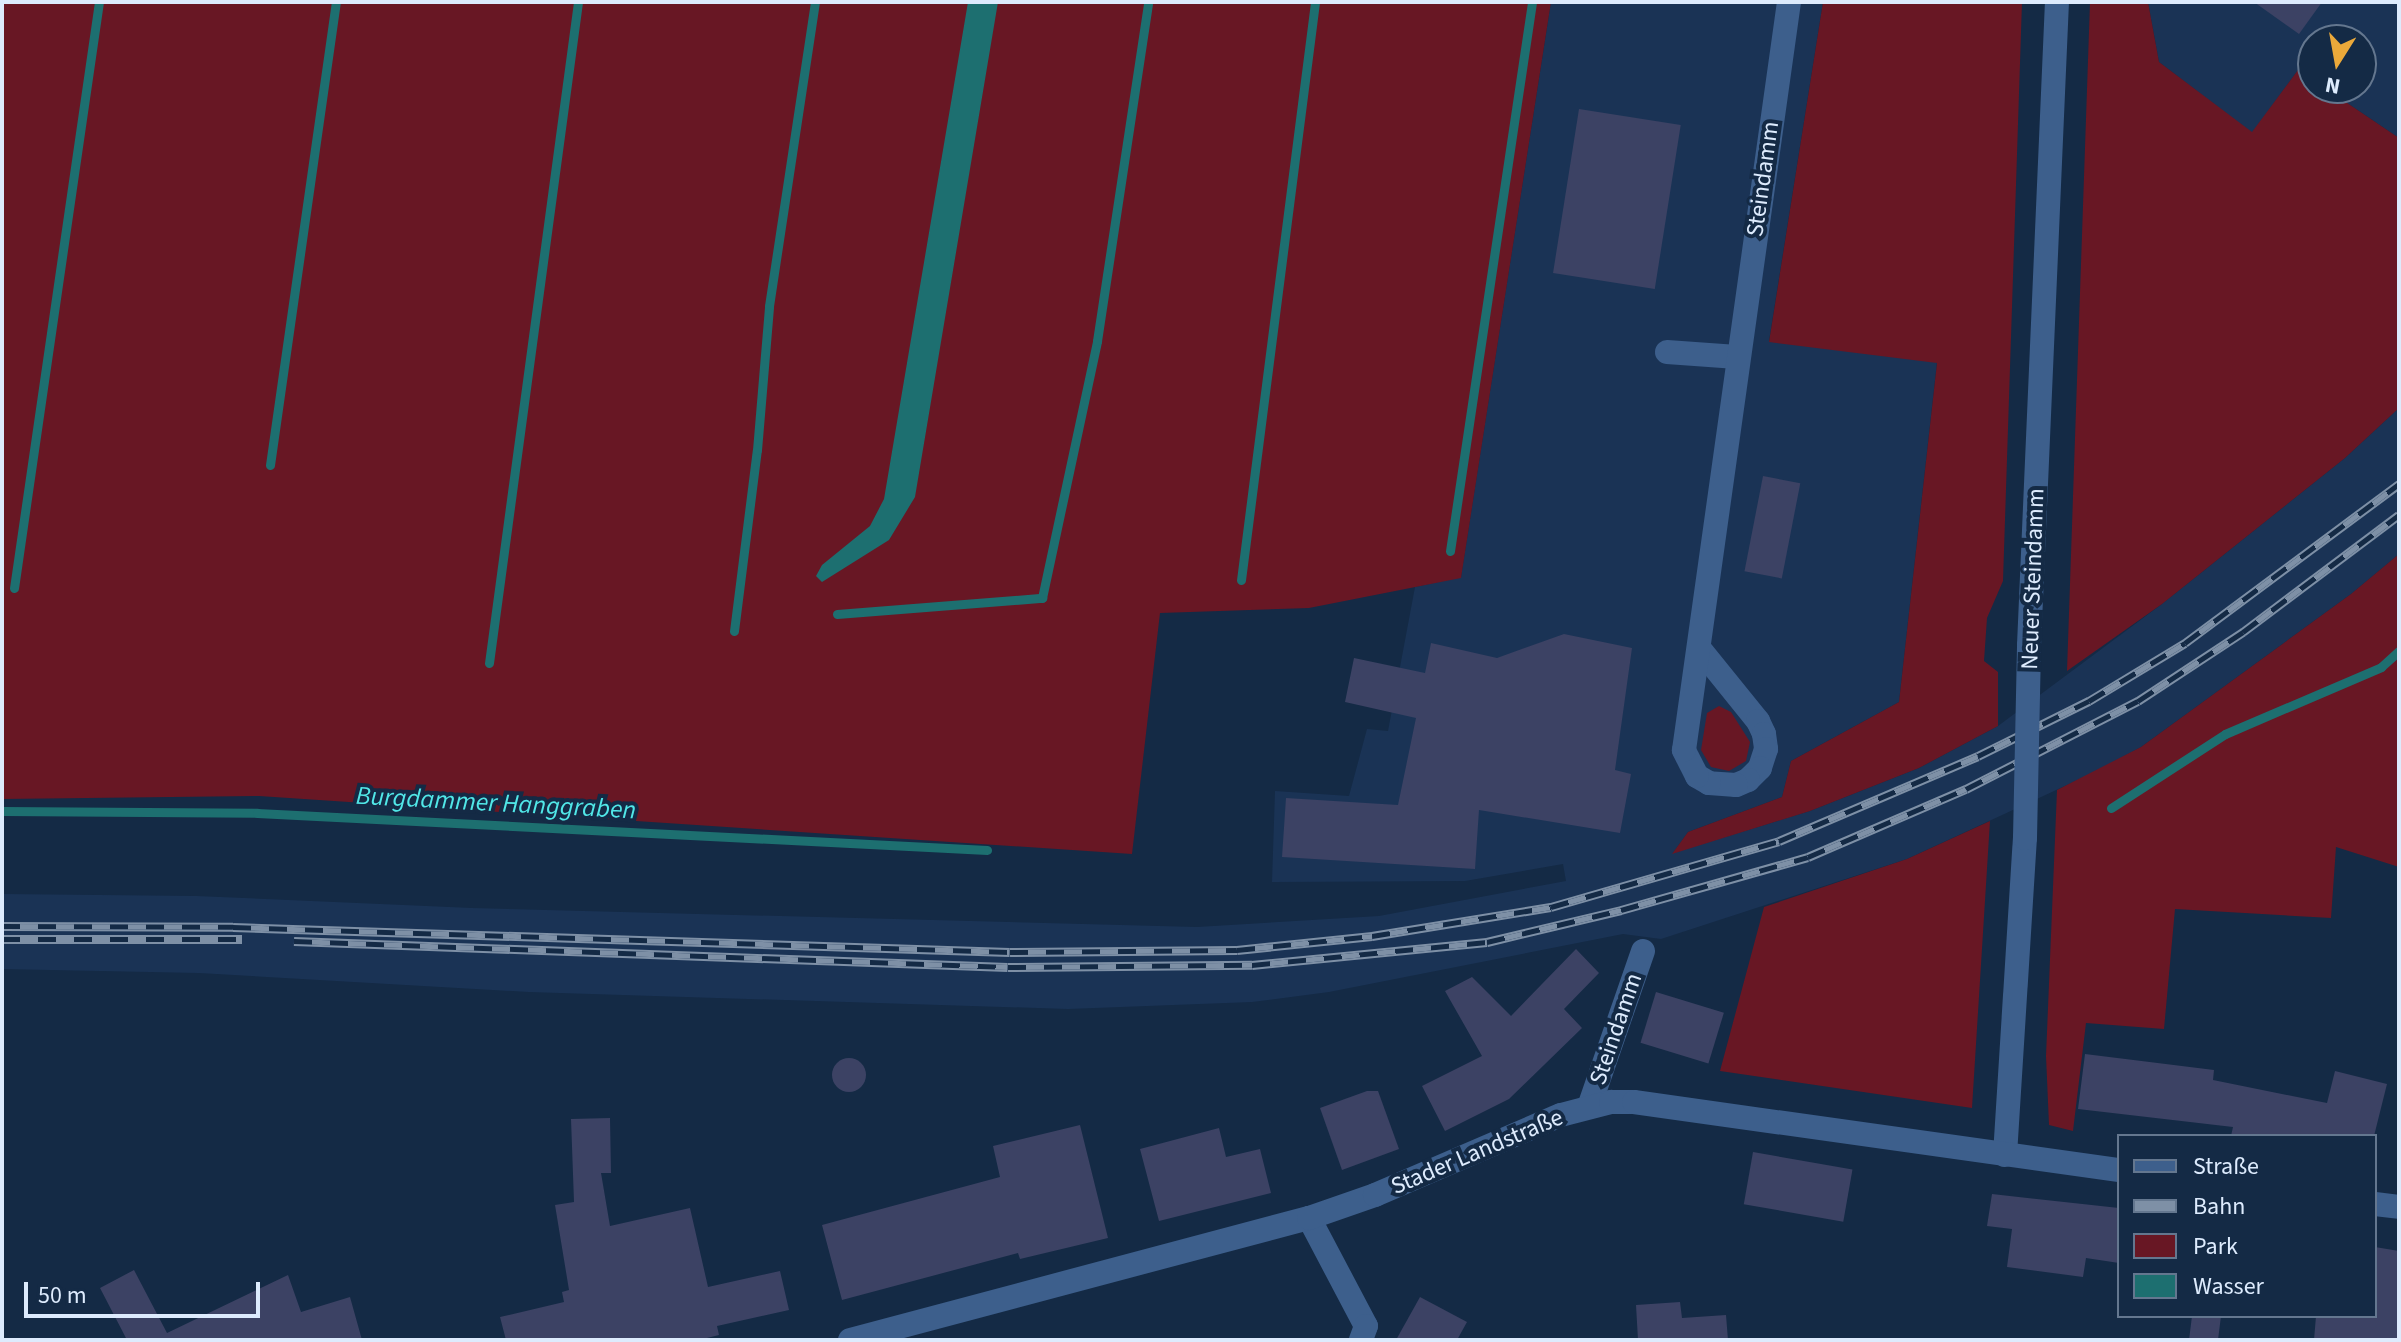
<!DOCTYPE html>
<meta charset="utf-8">
<style>
body{margin:0}
#map{position:relative;width:2401px;height:1342px;overflow:hidden;background:#142a45;font-family:"Source Sans 3",sans-serif}
div>[style]{position:absolute}
[style*='--x']{left:calc(var(--x)*1px);top:calc(var(--y)*1px);width:calc(var(--w)*1px);rotate:calc(var(--a)*1deg)}
.built>*{inset:0;background:#1a3355}
.green>*{inset:0;background:#681724}
.water>*{inset:0;background:#1d6f70}
.stream>*{height:9px;margin:-4.5px;padding:0 4.5px;transform-origin:4.5px;border-radius:4.5px;background:#1d6f70}
.building>*{inset:0;background:#3c4264;transform-origin:0 0}
.round{border-radius:50%}
.minor>*{height:24px;margin:-12px;padding:0 12px;transform-origin:12px;border-radius:12px;background:#3d5f8c}
.rail>*{height:9px;margin-top:-4.5px;transform-origin:0;background:repeating-linear-gradient(90deg,#142a45 0 18px,#7e90a6 0 36px);box-sizing:border-box;border-block:2px solid #7e90a6}
.minor-bridge>*{height:24px;margin:-12px;padding:0 12px;transform-origin:12px;border-radius:12px;background:#3d5f8c}
span{translate:-50% -50%;white-space:nowrap;text-align:center;line-height:1.15;-webkit-text-stroke:8px #142a45;paint-order:stroke}
.street-label{font-size:24px;color:#ddebfd}
.water-label{font-size:26px;color:#51e7e8;font-style:italic}
.frame{position:absolute;inset:0;border:4px solid #ddebfd;pointer-events:none}
.legend{position:absolute;left:2117px;top:1134px;width:260px;height:184px;box-sizing:border-box;background:#142a45;border:2px solid #64778f;margin:0;padding:10px 14px;list-style:none;font-size:24px;color:#ddebfd}
.legend li{display:flex;align-items:center;gap:16px;height:40px}
.legend b{width:40px;border:2px solid #64778f}
.north{position:absolute;left:2297px;top:24px;width:80px;height:80px;box-sizing:border-box;background:#142a45;border:2px solid #64778f;border-radius:50%;rotate:191deg;font-size:22px;font-weight:700;line-height:32px;text-align:center;color:#ddebfd}
.north::after{content:'';display:block;margin:auto;width:28px;height:36px;background:#eba93a;clip-path:polygon(50% 0,100% 100%,50% 72%,0 100%)}
.scale{position:absolute;left:24px;top:1282px;width:236px;height:36px;box-sizing:border-box;border:4px solid #ddebfd;border-top:0;padding-left:10px;font-size:24px;line-height:28px;white-space:nowrap;color:#ddebfd;-webkit-text-stroke:6px #142a45;paint-order:stroke}
</style>
<div id="map">
<div class="built">
<i style="clip-path:polygon(1551px 2px,1823px 2px,1769px 341px,1937px 362px,1899px 702px,1791px 761px,1782px 797px,1688px 832px,1673px 853px,1810px 811px,1919px 768px,1998px 726px,2162px 604px,2345px 458px,2399px 408px,2399px 554px,2351px 594px,2141px 747px,2095px 772px,1907px 859px,1661px 939px,1623px 934px,1329px 992px,1252px 1002px,1068px 1009px,529px 992px,199px 973px,2px 969px,2px 894px,196px 896px,472px 908px,1197px 927px,1379px 916px,1566px 881px,1563px 864px,1465px 881px,1272px 882px,1275px 791px,1349px 796px,1367px 729px,1388px 731px,1415px 587px,1461px 577px)"></i>
<i style="clip-path:polygon(2148px 2px,2399px 2px,2399px 138px,2325px 88px,2361px 88px,2361px 40px,2313px 40px,2313px 80px,2298px 70px,2252px 133px,2159px 62px)"></i>
</div>
<div class="green">
<i style="clip-path:polygon(2px 2px,1551px 2px,1461px 578px,1309px 608px,1160px 613px,1132px 854px,259px 796px,2px 799px)"></i>
<i style="clip-path:polygon(1823px 2px,2022px 2px,2003px 581px,1987px 618px,1984px 661px,1998px 672px,1998px 726px,1919px 768px,1810px 811px,1672px 854px,1688px 832px,1782px 797px,1791px 761px,1899px 702px,1937px 363px,1769px 342px)"></i>
<i style="clip-path:polygon(2090px 2px,2148px 2px,2159px 62px,2252px 132px,2298px 70px,2313px 80px,2313px 88px,2325px 88px,2399px 138px,2399px 408px,2345px 458px,2162px 604px,2067px 671px)"></i>
<i style="clip-path:polygon(2399px 554px,2399px 867px,2336px 847px,2331px 918px,2175px 909px,2164px 1029px,2086px 1023px,2073px 1131px,2049px 1125px,2046px 1056px,2057px 790px,2141px 747px,2351px 594px)"></i>
<i style="clip-path:polygon(1719px 706px,1731px 712px,1750px 742px,1746px 761px,1729px 771px,1711px 767px,1701px 750px,1707px 713px)"></i>
<i style="clip-path:polygon(1990px 821px,1972px 1108px,1720px 1071px,1764px 907px,1907px 859px)"></i>
</div>
<div class="water">
<i style="clip-path:polygon(968px 2px,998px 2px,915px 497px,889px 540px,822px 582px,816px 576px,822px 565px,870px 526px,884px 499px)"></i>
</div>
<div class="stream">
<i style="--x:270;--y:465;--w:468;--a:-81.9"></i>
<i style="--x:1450;--y:551;--w:555;--a:-81.5"></i>
<i style="--x:1241;--y:580;--w:583;--a:-82.7"></i>
<i style="--x:14;--y:588;--w:592;--a:-81.75"></i>
<i style="--x:837;--y:614;--w:206;--a:-4.5"></i>
<i style="--x:1042;--y:598;--w:263;--a:-77.9"></i>
<i style="--x:1097;--y:341;--w:343;--a:-81.4"></i>
<i style="--x:734;--y:631;--w:182;--a:-82.8"></i>
<i style="--x:757;--y:450;--w:144;--a:-85.2"></i>
<i style="--x:769;--y:306;--w:307;--a:-81.4"></i>
<i style="--x:489;--y:663;--w:667;--a:-82.33"></i>
<i style="--x:2111;--y:808;--w:136;--a:-33"></i>
<i style="--x:2225;--y:734;--w:170;--a:-23.2"></i>
<i style="--x:2381;--y:667;--w:24;--a:-42"></i>
<i style="--x:2;--y:811;--w:255;--a:0.4"></i>
<i style="--x:257;--y:813;--w:731;--a:2.9"></i>
</div>
<div class="building">
<i style="clip-path:polygon(2254px 2px,2322px 2px,2299px 34px)"></i>
<i style="left:1579px;top:109px;width:103px;height:166px;rotate:9deg"></i>
<i style="left:1763px;top:476px;width:38px;height:97px;rotate:11deg"></i>
<i style="clip-path:polygon(1564px 634px,1632px 648px,1615px 770px,1631px 774px,1620px 833px,1479px 810px,1475px 869px,1282px 857px,1286px 798px,1398px 805px,1416px 718px,1345px 702px,1354px 658px,1425px 673px,1431px 643px,1497px 658px)"></i>
<i style="clip-path:polygon(1576px 949px,1599px 973px,1564px 1009px,1582px 1028px,1509px 1099px,1445px 1131px,1422px 1086px,1482px 1056px,1445px 991px,1472px 977px,1511px 1016px)"></i>
<i style="left:1656px;top:992px;width:71px;height:53px;rotate:17deg"></i>
<i style="clip-path:polygon(2085px 1054px,2214px 1070px,2213px 1080px,2327px 1103px,2335px 1071px,2387px 1084px,2374px 1136px,2231px 1136px,2233px 1127px,2078px 1109px)"></i>
<i class="round" style="left:832px;top:1058px;width:34px;height:34px"></i>
<i style="clip-path:polygon(1367px 1091px,1378px 1091px,1399px 1149px,1342px 1170px,1320px 1108px)"></i>
<i style="clip-path:polygon(610px 1118px,611px 1173px,601px 1173px,610px 1226px,690px 1208px,708px 1287px,780px 1271px,789px 1310px,717px 1326px,719px 1335px,699px 1340px,506px 1340px,500px 1317px,564px 1302px,562px 1292px,569px 1290px,555px 1205px,574px 1202px,571px 1119px)"></i>
<i style="clip-path:polygon(1080px 1125px,1108px 1238px,1020px 1259px,1018px 1253px,842px 1300px,822px 1225px,1000px 1177px,993px 1146px)"></i>
<i style="clip-path:polygon(1219px 1128px,1226px 1157px,1260px 1149px,1271px 1193px,1159px 1221px,1140px 1149px)"></i>
<i style="left:1753px;top:1152px;width:101px;height:53px;rotate:10deg"></i>
<i style="clip-path:polygon(1992px 1194px,2119px 1208px,2119px 1263px,2086px 1258px,2083px 1277px,2007px 1267px,2012px 1229px,1987px 1226px)"></i>
<i style="clip-path:polygon(2375px 1247px,2399px 1251px,2399px 1340px,2314px 1340px,2316px 1316px,2375px 1316px)"></i>
<i style="clip-path:polygon(134px 1270px,167px 1333px,288px 1275px,301px 1312px,350px 1297px,362px 1340px,127px 1340px,100px 1288px)"></i>
<i style="clip-path:polygon(1420px 1297px,1467px 1322px,1457px 1340px,1396px 1340px)"></i>
<i style="clip-path:polygon(1680px 1302px,1682px 1318px,1726px 1315px,1728px 1340px,1638px 1340px,1636px 1305px)"></i>
<i style="clip-path:polygon(2192px 1316px,2221px 1316px,2218px 1340px,2189px 1340px)"></i>
</div>
<div class="minor">
<i style="--x:1667;--y:352;--w:70;--a:4.1"></i>
<i style="--x:2029;--y:645;--w:644;--a:-87.51"></i>
<i style="--x:1699;--y:648;--w:94;--a:51.1"></i>
<i style="--x:1758;--y:721;--w:14;--a:65"></i>
<i style="--x:1764;--y:734;--w:15;--a:82"></i>
<i style="--x:1766;--y:749;--w:20;--a:108"></i>
<i style="--x:1760;--y:768;--w:17;--a:135"></i>
<i style="--x:1748;--y:780;--w:13;--a:157"></i>
<i style="--x:1736;--y:785;--w:27;--a:-176"></i>
<i style="--x:1709;--y:783;--w:14;--a:-150"></i>
<i style="--x:1697;--y:776;--w:29;--a:-117"></i>
<i style="--x:1684;--y:750;--w:755;--a:-82.01"></i>
<i style="--x:1589;--y:1107;--w:165;--a:-70.9"></i>
<i style="--x:2005;--y:1155;--w:318;--a:-86.4"></i>
<i style="--x:2375;--y:1204;--w:24;--a:7"></i>
<i style="--x:1309;--y:1218;--w:122;--a:62.2"></i>
<i style="--x:1366;--y:1326;--w:15;--a:110"></i>
<i style="--x:850;--y:1340;--w:475;--a:-14.9"></i>
<i style="--x:1309;--y:1218;--w:70;--a:-19.2"></i>
<i style="--x:1375;--y:1195;--w:202;--a:-23.3"></i>
<i style="--x:1561;--y:1115;--w:52;--a:-14.6"></i>
<i style="--x:1611;--y:1102;--w:23;--a:0"></i>
<i style="--x:1634;--y:1102;--w:490;--a:8"></i>
</div>
<div class="rail">
<i style="--x:2;--y:926;--w:231;--a:0.2"></i>
<i style="--x:233;--y:927;--w:777;--a:1.84"></i>
<i style="--x:1010;--y:952;--w:227;--a:-0.5"></i>
<i style="--x:1237;--y:950;--w:136;--a:-5.9"></i>
<i style="--x:1372;--y:936;--w:181;--a:-9.2"></i>
<i style="--x:1551;--y:907;--w:237;--a:-16.1"></i>
<i style="--x:1779;--y:841;--w:216;--a:-23.1"></i>
<i style="--x:1978;--y:756;--w:124;--a:-26.4"></i>
<i style="--x:2089;--y:701;--w:112;--a:-31.1"></i>
<i style="--x:2185;--y:643;--w:267;--a:-36.6"></i>
<i style="--x:2;--y:939;--w:240;--a:0"></i>
<i style="--x:294;--y:941;--w:714;--a:2.09"></i>
<i style="--x:1008;--y:967;--w:244;--a:-0.5"></i>
<i style="--x:1252;--y:965;--w:236;--a:-5.6"></i>
<i style="--x:1487;--y:942;--w:138;--a:-13.4"></i>
<i style="--x:1621;--y:910;--w:194;--a:-15.8"></i>
<i style="--x:1808;--y:857;--w:172;--a:-23.3"></i>
<i style="--x:1966;--y:789;--w:193;--a:-27.1"></i>
<i style="--x:2138;--y:701;--w:126;--a:-33.3"></i>
<i style="--x:2243;--y:632;--w:195;--a:-36.9"></i>
</div>
<div class="minor-bridge">
<i style="--x:2025;--y:838;--w:193;--a:-88.8"></i>
</div>
<div class="street-label">
<span style="left:1763px;top:179px;rotate:-82deg">Steindamm</span>
<span style="left:2033px;top:579px;rotate:-88deg">Neuer Steindamm</span>
<span style="left:1616px;top:1029px;rotate:-71deg">Steindamm</span>
<span style="left:1477px;top:1152px;rotate:-23deg">Stader Landstraße</span>
</div>
<div class="water-label">
<span style="left:496px;top:803px;rotate:3deg">Burgdammer Hanggraben</span>
</div>
<div class="frame"></div>
<ul class="legend">
<li><b style="height:10px;background:#3d5f8c"></b>Straße</li>
<li><b style="height:10px;background:#7e90a6"></b>Bahn</li>
<li><b style="height:22px;background:#681724"></b>Park</li>
<li><b style="height:22px;background:#1d6f70"></b>Wasser</li>
</ul>
<div class="north">N</div>
<div class="scale">50 m</div>
</div>
